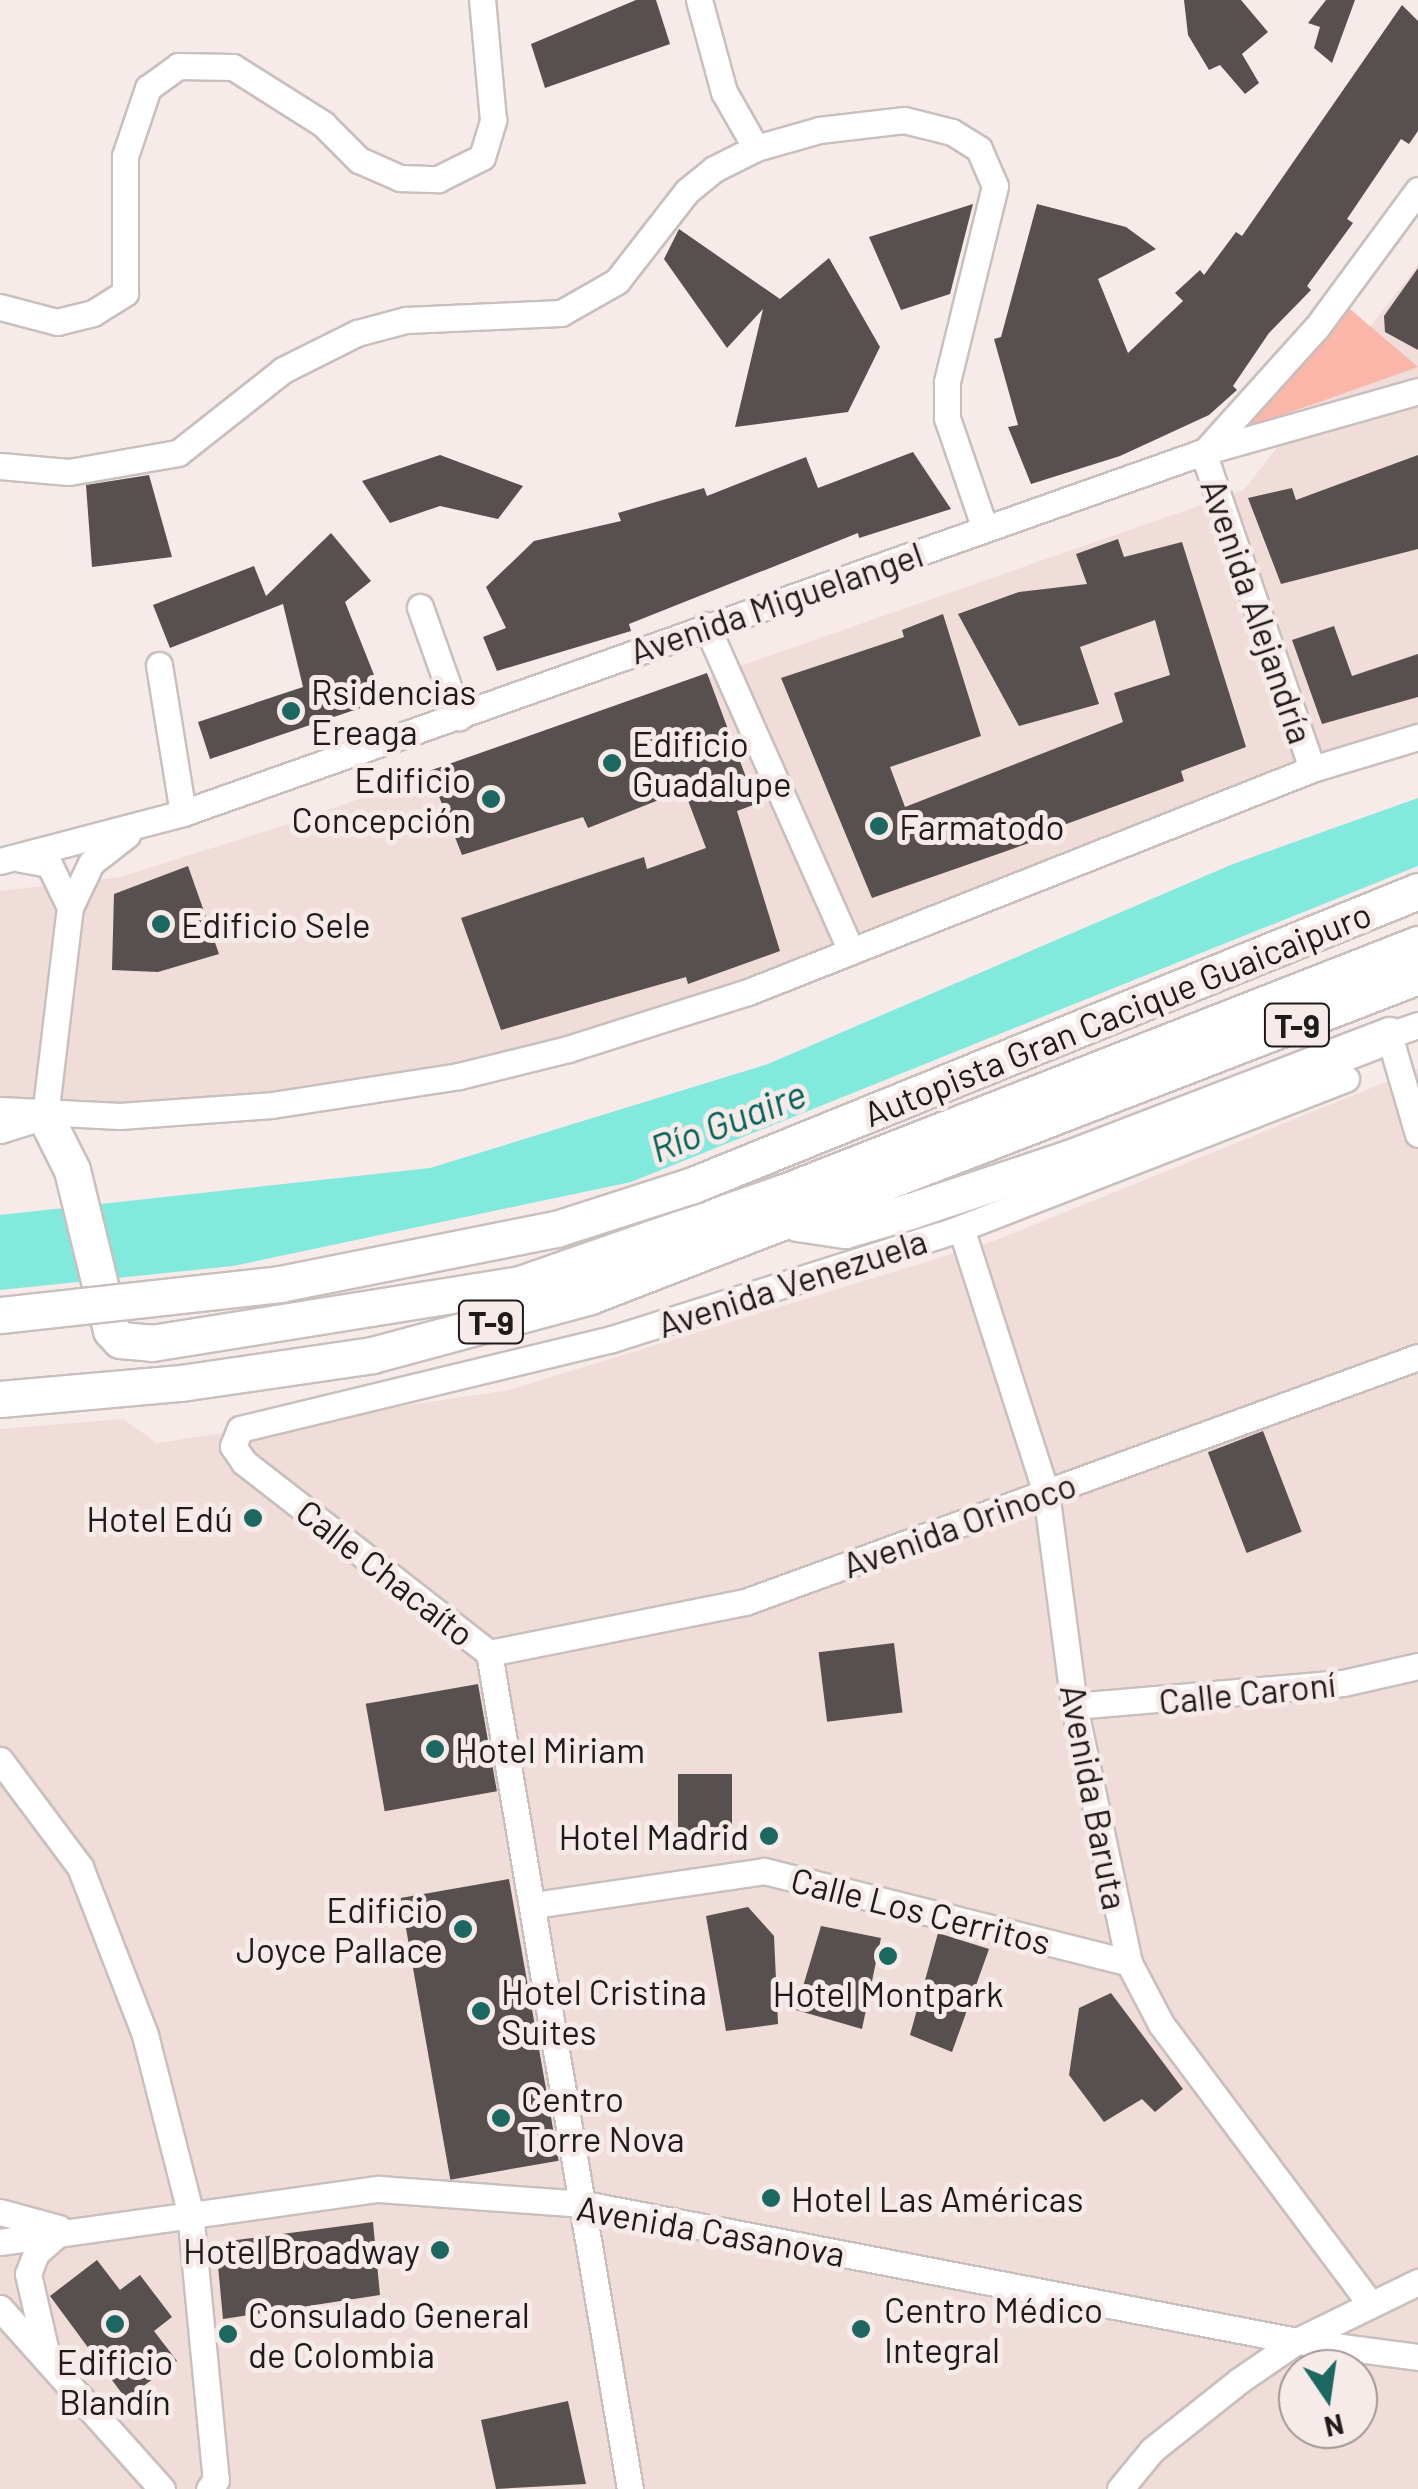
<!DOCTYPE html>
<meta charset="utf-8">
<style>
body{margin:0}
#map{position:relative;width:1418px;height:2489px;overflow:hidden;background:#f6ebe9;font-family:Barlow,sans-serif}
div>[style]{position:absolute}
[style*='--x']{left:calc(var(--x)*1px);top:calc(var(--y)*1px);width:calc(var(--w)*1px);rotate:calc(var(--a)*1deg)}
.built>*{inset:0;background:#f0dcd8}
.green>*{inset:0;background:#f9b6a9}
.water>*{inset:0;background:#82e9dd}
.building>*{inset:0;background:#58504e;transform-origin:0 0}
.roads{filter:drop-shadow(2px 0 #c9bfbd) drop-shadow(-2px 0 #c9bfbd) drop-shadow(0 2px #c9bfbd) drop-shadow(0 -2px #c9bfbd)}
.minor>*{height:25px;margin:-12.5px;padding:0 12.5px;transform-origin:12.5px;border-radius:12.5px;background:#fff}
.highway>*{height:35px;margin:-17.5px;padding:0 17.5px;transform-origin:17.5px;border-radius:17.5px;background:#fff}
.bridges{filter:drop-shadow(2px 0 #c9bfbd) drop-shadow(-2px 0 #c9bfbd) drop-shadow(0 2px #c9bfbd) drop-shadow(0 -2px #c9bfbd)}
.highway-bridge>*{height:35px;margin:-17.5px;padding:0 17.5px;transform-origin:17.5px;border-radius:17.5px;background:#fff}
.dots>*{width:28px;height:28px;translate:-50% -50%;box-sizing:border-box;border:5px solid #f6ebe9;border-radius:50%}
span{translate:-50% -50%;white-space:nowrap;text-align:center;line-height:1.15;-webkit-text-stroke:10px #f6ebe9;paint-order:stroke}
.shield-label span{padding:2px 8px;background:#f6ebe9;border:2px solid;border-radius:8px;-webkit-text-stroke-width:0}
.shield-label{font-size:32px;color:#1f1b1a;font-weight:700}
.street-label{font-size:35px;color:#1f1b1a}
.poi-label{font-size:35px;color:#1f1b1a}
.left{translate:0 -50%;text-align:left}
.right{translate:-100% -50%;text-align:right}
.water-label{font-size:38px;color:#026159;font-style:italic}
.north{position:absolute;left:1278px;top:2349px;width:100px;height:100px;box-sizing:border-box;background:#f6ebe9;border:2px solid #a09896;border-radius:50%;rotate:167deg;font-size:28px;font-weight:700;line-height:40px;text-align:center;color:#1f1b1a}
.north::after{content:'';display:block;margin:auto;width:35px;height:45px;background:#1c6760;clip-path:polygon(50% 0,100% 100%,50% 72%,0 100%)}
</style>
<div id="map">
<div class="built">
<i style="clip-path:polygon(1418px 265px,1418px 733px,757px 992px,353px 1093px,0 1115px,0 891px,120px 877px,279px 827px,1244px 490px)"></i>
<i style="clip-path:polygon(evenodd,1418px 1069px,1418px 2489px,0 2489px,0 1429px,123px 1419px,157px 1443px,509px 1390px,994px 1241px,1418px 1069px,1298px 2369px,1358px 2369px,1358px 2429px,1298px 2429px,1298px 2369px)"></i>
</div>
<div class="green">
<i style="clip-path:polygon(1344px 304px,1418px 367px,1249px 427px,1256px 413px)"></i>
</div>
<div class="water">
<i style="clip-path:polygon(1418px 798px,1418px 866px,631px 1182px,233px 1266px,0 1290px,0 1215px,430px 1168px,768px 1064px,1233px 864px)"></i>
</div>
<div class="building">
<i style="clip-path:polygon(636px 0,656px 0,670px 44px,545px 88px,531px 44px)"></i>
<i style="clip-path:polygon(1184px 0,1241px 0,1268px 32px,1242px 54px,1259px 83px,1245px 94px,1220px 65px,1209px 70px,1188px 35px)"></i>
<i style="clip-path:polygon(1326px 0,1355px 0,1332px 63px,1314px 48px,1320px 27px,1308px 23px)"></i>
<i style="clip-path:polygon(1402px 5px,1418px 21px,1418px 131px,1409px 144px,1401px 139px,1347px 219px,1353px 223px,1307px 286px,1311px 290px,1269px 333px,1233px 386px,1237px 390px,1209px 415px,1120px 456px,1031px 484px,1008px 427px,1018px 425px,994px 339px,1001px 337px,1037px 204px,1126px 227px,1156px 249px,1098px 279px,1128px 353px,1183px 301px,1175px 293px,1200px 270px,1204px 275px,1236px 232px,1242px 236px)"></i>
<i style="clip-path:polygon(973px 204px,950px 294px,901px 310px,869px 237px)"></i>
<i style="clip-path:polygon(679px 229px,780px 299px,829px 258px,880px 347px,848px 412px,735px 427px,763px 309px,727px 348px,664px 259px)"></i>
<i style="clip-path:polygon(1418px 268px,1418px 350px,1385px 332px,1384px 316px)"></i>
<i style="clip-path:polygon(913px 452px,951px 509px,859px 538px,858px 533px,629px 624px,631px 631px,497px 671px,483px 637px,506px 628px,486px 587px,534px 541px,621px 521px,618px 513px,704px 488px,707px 496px,806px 457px,818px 488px)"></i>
<i style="clip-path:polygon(440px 455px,523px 486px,498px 519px,440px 506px,390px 523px,362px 481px)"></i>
<i style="clip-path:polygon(1418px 455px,1418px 549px,1281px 584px,1248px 498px,1292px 488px,1296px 500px)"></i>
<i style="clip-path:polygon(149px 475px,172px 557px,92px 567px,86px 485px)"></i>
<i style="clip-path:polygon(331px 533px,371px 581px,345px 602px,384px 700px,210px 759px,198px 722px,303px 687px,283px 604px,170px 648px,153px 605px,254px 566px,266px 596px)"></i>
<i style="clip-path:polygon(1118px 539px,1124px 557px,1182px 542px,1246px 747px,1181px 771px,1184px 781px,1050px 830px,1052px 835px,872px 898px,781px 678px,904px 637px,902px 630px,943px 614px,981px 736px,890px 767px,905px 807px,1123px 722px,1114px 693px,1170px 675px,1155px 620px,1080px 647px,1099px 704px,1019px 726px,958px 614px,1019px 592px,1087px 584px,1076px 554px)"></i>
<i style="clip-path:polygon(1334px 626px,1352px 676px,1418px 654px,1418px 697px,1322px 724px,1292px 640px)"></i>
<i style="clip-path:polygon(707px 673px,756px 804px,737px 811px,780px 951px,688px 984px,686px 977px,501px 1030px,461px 918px,644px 857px,647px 869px,706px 848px,684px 790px,588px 828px,583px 817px,462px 855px,429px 771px)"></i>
<i style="clip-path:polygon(188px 866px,219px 954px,158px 972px,112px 970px,114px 894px)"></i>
<i style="left:1263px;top:1431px;width:108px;height:59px;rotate:69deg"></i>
<i style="left:894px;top:1643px;width:70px;height:76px;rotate:83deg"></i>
<i style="left:478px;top:1684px;width:109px;height:114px;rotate:80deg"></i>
<i style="left:678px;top:1774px;width:54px;height:61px"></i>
<i style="left:509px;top:1879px;width:286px;height:110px;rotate:80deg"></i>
<i style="clip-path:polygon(748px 1907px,774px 1936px,778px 2024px,726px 2031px,706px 1916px)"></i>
<i style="clip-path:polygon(821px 1926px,881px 1938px,862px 2029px,796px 2010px)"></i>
<i style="clip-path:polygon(938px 1933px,989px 1949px,952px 2052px,910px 2035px)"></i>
<i style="clip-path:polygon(1111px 1993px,1183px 2089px,1155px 2112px,1142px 2099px,1104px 2122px,1069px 2075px,1079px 2008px)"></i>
<i style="clip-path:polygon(373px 2222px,380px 2295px,223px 2319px,218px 2266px,229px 2241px)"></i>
<i style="clip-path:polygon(97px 2260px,120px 2290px,140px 2275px,172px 2317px,154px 2331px,177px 2361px,126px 2399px,50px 2296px)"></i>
<i style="clip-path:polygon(568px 2401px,586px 2484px,496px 2489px,481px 2420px)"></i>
</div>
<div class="roads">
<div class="minor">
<i style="--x:699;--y:0;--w:95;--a:74.8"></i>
<i style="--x:724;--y:92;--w:64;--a:60.3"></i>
<i style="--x:0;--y:307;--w:59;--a:14.7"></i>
<i style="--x:57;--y:322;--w:37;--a:-14"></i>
<i style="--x:93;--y:313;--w:38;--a:-32"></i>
<i style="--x:125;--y:293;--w:137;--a:-90"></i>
<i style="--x:125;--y:156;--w:72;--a:-71.3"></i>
<i style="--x:148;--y:88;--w:37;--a:-36"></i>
<i style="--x:178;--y:66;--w:55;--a:1"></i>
<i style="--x:233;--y:67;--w:107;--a:32.3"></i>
<i style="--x:323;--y:124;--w:51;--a:45"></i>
<i style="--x:359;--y:160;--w:45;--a:23.7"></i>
<i style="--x:400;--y:178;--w:38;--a:2"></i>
<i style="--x:438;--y:179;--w:49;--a:-26.6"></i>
<i style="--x:482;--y:157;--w:39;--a:-73"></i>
<i style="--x:493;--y:120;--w:121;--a:-95.2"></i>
<i style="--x:1207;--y:449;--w:164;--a:-48"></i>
<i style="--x:1317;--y:327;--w:170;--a:-53.6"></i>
<i style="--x:1203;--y:452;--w:335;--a:71"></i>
<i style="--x:0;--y:466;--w:69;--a:5"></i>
<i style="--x:69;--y:472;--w:111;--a:-9.9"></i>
<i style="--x:178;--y:453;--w:134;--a:-38.3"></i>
<i style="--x:283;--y:370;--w:83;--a:-26.6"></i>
<i style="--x:357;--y:333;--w:51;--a:-14.9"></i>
<i style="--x:406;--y:320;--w:155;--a:-2.6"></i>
<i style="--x:561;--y:313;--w:64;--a:-29.7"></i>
<i style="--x:617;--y:281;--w:114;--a:-52.1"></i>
<i style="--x:687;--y:191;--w:35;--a:-39"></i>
<i style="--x:714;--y:169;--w:47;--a:-26.6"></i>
<i style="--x:756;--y:148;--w:66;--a:-15.9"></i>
<i style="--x:819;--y:130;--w:86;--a:-6.7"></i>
<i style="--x:904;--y:120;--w:49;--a:14"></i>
<i style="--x:952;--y:132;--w:32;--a:32"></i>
<i style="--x:979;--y:149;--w:40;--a:66.6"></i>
<i style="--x:995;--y:186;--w:202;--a:103.8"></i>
<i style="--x:947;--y:382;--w:36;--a:90"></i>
<i style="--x:947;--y:418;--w:117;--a:71.1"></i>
<i style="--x:420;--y:607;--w:117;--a:70.5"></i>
<i style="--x:706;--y:625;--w:357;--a:66"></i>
<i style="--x:159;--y:665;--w:150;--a:80.8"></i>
<i style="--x:21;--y:859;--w:28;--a:10"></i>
<i style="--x:49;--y:864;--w:48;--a:64"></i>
<i style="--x:0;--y:861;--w:189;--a:-14.7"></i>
<i style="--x:183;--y:813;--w:1082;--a:-19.49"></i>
<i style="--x:1203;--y:452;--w:223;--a:-15.8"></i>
<i style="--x:1418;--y:1025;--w:31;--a:161"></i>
<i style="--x:1389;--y:1035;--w:103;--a:73.7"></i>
<i style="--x:0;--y:1110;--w:120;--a:2.9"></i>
<i style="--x:120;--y:1116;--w:152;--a:-4.1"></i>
<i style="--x:272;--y:1105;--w:189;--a:-8.8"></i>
<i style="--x:459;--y:1076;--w:112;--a:-13.9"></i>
<i style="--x:568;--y:1049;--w:189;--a:-17.6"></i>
<i style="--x:748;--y:992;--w:606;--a:-21.57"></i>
<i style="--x:1312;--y:769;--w:111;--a:-16.8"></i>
<i style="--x:45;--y:1116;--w:210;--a:-83.2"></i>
<i style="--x:70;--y:907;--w:49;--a:-64.5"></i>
<i style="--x:91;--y:863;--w:46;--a:-37.9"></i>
<i style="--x:0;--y:1130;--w:47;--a:-17.3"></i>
<i style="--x:961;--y:1228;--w:277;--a:72.2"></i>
<i style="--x:1046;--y:1492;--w:216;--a:82.5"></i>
<i style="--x:1074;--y:1706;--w:263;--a:77.9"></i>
<i style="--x:1129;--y:1963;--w:69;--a:62.3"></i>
<i style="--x:1161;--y:2024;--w:349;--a:53.2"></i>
<i style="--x:489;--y:1653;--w:261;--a:-11.3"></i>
<i style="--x:745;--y:1602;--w:716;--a:-20"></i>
<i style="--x:1074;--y:1706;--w:270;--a:-4.9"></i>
<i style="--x:1343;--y:1683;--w:77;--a:-12.8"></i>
<i style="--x:0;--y:1760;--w:134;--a:53.2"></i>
<i style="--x:80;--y:1867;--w:180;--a:68.8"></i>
<i style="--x:145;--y:2035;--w:183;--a:75.7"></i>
<i style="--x:190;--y:2212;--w:269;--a:84.5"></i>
<i style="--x:216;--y:2480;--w:11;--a:128"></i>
<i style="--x:534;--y:1905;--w:232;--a:-8.4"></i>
<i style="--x:764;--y:1871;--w:376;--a:14.1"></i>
<i style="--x:0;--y:2212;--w:61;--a:15.2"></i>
<i style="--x:0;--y:2242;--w:383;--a:-8"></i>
<i style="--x:379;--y:2189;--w:206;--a:4.2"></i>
<i style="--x:584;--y:2204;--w:726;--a:10.88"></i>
<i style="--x:1297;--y:2341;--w:122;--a:7.5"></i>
<i style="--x:0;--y:2308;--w:243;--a:48.2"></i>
<i style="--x:46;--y:2352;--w:80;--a:-103"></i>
<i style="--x:28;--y:2274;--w:22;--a:-69"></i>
<i style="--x:36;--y:2253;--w:32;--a:-41"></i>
<i style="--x:630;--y:2489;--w:848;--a:-99.57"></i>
<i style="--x:489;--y:1653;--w:311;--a:-142.1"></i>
<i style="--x:244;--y:1462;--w:19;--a:-125"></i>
<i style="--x:233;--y:1446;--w:18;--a:-68"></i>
<i style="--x:240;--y:1429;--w:383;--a:-13.6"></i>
<i style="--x:612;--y:1339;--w:366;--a:-17.6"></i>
<i style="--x:961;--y:1228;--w:413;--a:-21.2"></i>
<i style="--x:1120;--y:2489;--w:50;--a:-50.6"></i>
<i style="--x:1152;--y:2450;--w:112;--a:-38.5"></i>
<i style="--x:1240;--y:2380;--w:69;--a:-34.4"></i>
<i style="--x:1297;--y:2341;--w:135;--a:-26"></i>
</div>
<div class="highway">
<i style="--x:45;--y:1116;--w:60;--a:63.4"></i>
<i style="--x:72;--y:1170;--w:165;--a:76.3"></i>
<i style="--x:111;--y:1330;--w:13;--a:48"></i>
<i style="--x:120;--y:1340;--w:32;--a:5"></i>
<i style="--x:152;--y:1343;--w:373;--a:-9.1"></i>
<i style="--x:520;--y:1284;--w:274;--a:-19.2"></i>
<i style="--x:779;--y:1194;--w:686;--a:-21.37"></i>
<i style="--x:797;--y:1223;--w:49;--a:8.3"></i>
<i style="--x:845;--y:1230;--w:68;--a:-16.3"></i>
<i style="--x:910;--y:1211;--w:168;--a:-18.4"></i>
<i style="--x:1069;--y:1158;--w:343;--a:-21"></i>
<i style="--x:0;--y:1399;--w:182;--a:-5.1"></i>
<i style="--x:181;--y:1383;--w:193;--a:-8.3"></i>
<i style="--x:372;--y:1355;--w:226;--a:-15.1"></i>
<i style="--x:590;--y:1296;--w:888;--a:-21.13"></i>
</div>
</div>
<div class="bridges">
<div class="highway-bridge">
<i style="--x:0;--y:1315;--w:282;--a:-6.3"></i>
<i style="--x:280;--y:1284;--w:281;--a:-11.3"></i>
<i style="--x:556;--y:1229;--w:144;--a:-17.8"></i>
<i style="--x:693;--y:1185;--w:782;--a:-22.07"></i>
</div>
</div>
<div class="dots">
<i style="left:291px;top:711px;background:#1c6760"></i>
<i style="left:612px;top:763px;background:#1c6760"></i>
<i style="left:491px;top:799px;background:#1c6760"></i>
<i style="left:879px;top:826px;background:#1c6760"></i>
<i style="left:161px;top:924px;background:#1c6760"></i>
<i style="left:253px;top:1518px;background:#1c6760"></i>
<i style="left:435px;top:1749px;background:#1c6760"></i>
<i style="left:769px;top:1836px;background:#1c6760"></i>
<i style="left:463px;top:1929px;background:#1c6760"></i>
<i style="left:888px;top:1956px;background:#1c6760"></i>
<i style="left:481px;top:2011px;background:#1c6760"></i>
<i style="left:501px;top:2118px;background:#1c6760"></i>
<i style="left:771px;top:2198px;background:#1c6760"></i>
<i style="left:440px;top:2250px;background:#1c6760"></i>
<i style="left:115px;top:2324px;background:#1c6760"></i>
<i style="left:861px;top:2329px;background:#1c6760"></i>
<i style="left:228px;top:2334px;background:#1c6760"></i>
</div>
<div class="shield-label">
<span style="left:1297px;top:1025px">T-9</span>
<span style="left:491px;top:1322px">T-9</span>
</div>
<div class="street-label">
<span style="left:776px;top:602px;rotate:-19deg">Avenida Miguelangel</span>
<span style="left:1258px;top:611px;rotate:71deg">Avenida Alejandría</span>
<span style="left:1117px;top:1013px;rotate:-22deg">Autopista Gran Cacique Guaicaipuro</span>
<span style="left:792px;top:1282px;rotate:-18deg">Avenida Venezuela</span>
<span style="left:959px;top:1524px;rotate:-20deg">Avenida Orinoco</span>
<span style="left:386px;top:1572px;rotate:38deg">Calle Chacaíto</span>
<span style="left:1247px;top:1692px;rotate:-6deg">Calle Caroní</span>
<span style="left:1095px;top:1797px;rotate:79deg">Avenida Baruta</span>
<span style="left:921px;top:1910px;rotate:14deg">Calle Los Cerritos</span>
<span style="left:711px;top:2230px;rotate:10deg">Avenida Casanova</span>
</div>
<div class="poi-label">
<span class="left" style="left:311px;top:711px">Rsidencias<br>Ereaga</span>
<span class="left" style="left:632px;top:763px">Edificio<br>Guadalupe</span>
<span class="right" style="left:471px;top:799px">Edificio<br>Concepción</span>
<span class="left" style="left:899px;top:826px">Farmatodo</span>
<span class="left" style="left:181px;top:924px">Edificio Sele</span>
<span class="right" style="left:233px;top:1518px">Hotel Edú</span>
<span class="left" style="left:455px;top:1749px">Hotel Miriam</span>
<span class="right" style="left:749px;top:1836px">Hotel Madrid</span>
<span class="right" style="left:443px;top:1929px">Edificio<br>Joyce Pallace</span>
<span class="left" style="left:501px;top:2011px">Hotel Cristina<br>Suites</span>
<span style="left:888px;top:1993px">Hotel Montpark</span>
<span class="left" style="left:521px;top:2118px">Centro<br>Torre Nova</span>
<span class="left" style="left:791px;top:2198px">Hotel Las Américas</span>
<span class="right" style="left:420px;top:2250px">Hotel Broadway</span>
<span class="left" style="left:884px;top:2329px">Centro Médico<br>Integral</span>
<span class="left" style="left:248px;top:2334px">Consulado General<br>de Colombia</span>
<span style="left:115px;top:2381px">Edificio<br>Blandín</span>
</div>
<div class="water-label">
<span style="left:728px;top:1121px;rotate:-21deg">Río Guaire</span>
</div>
<div class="north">N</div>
</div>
